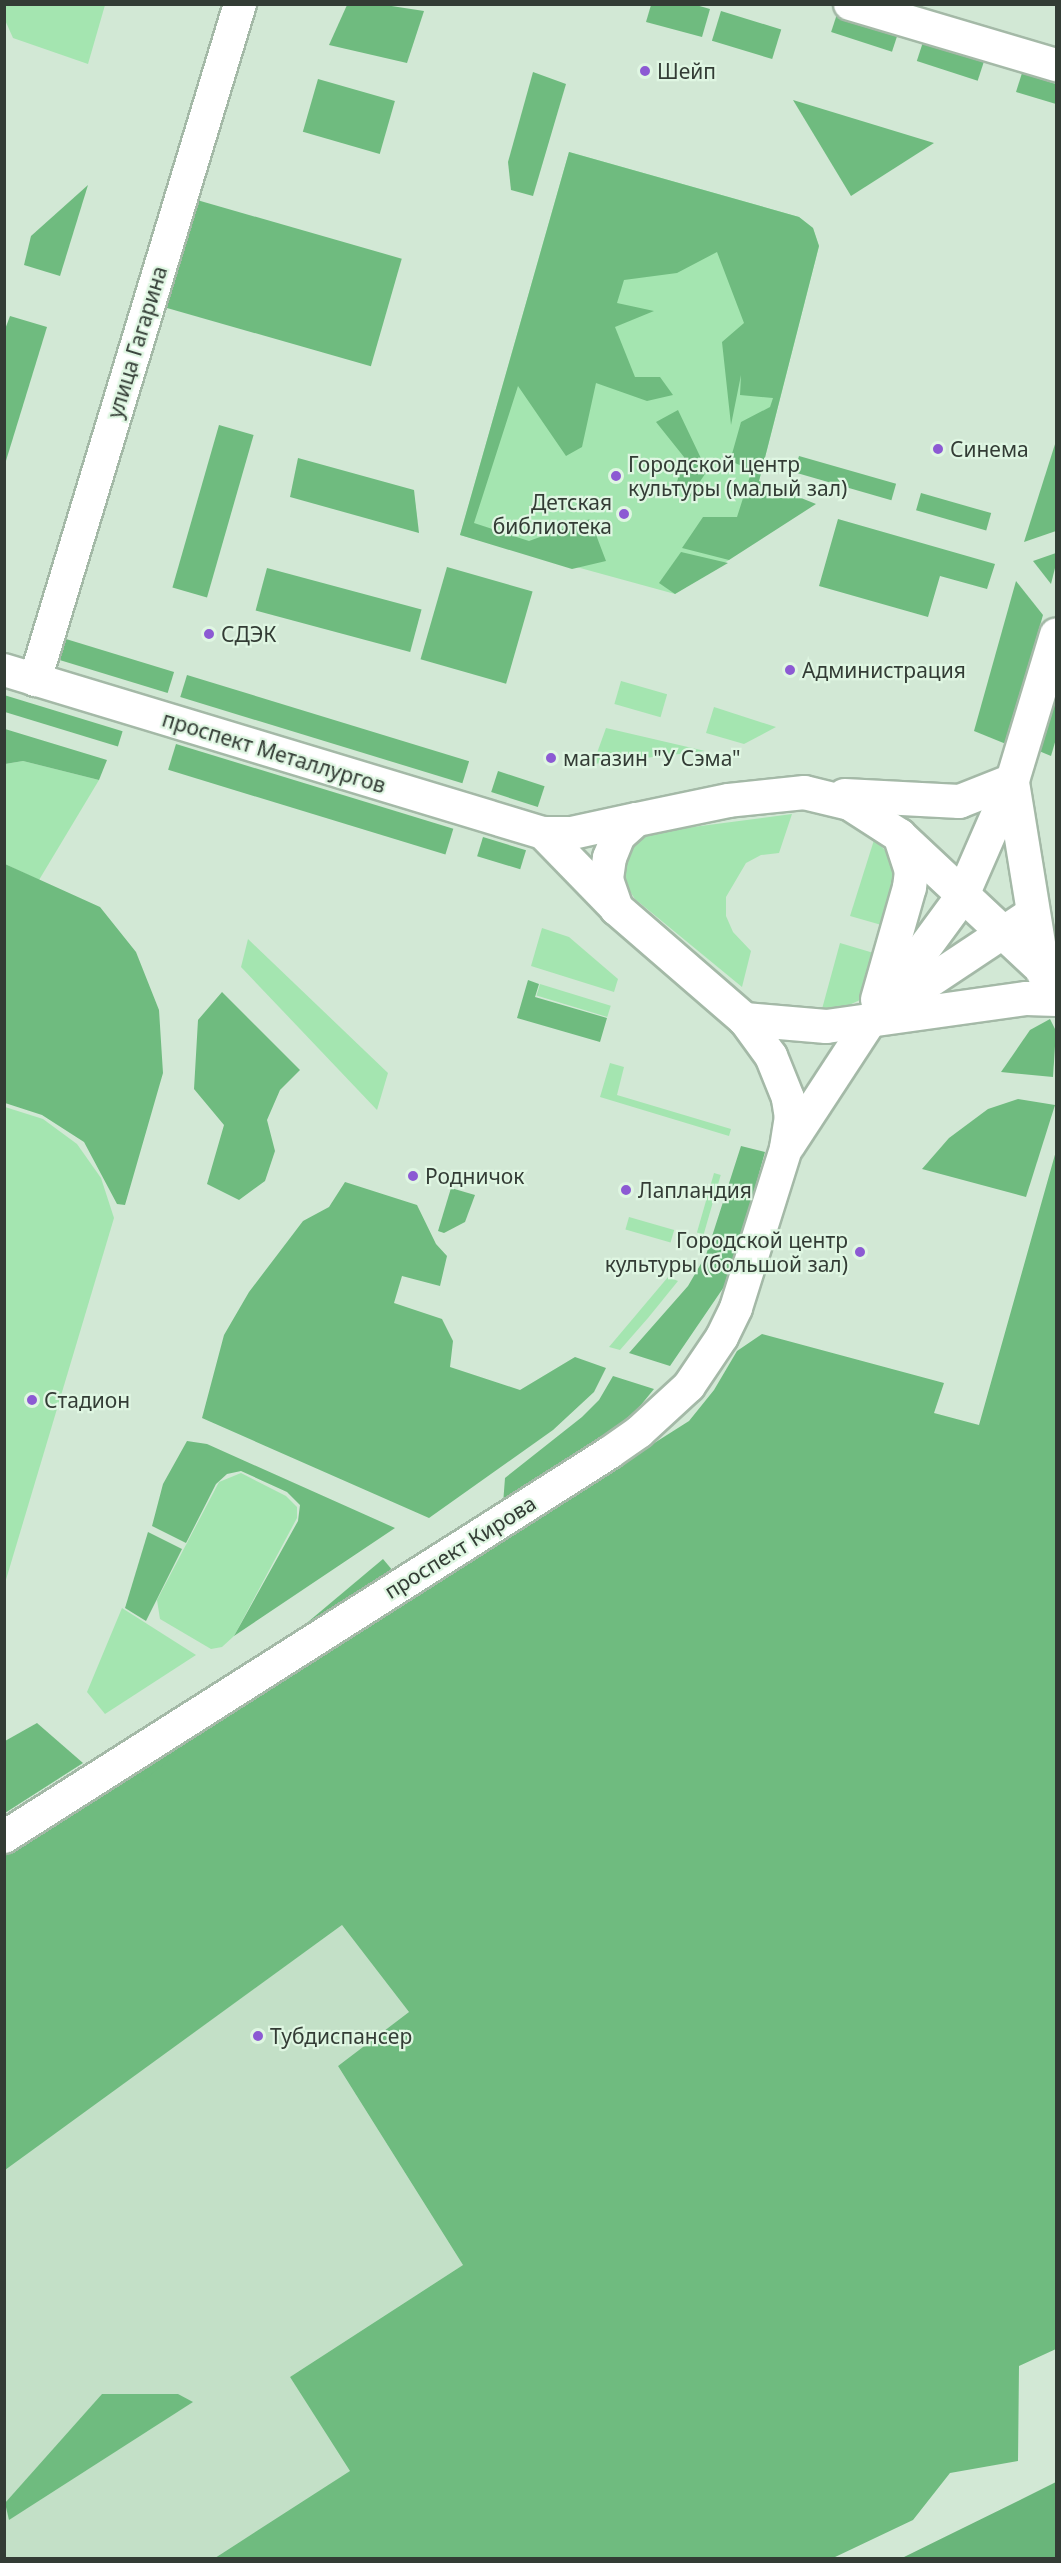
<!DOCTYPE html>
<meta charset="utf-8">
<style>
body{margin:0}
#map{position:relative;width:1061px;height:2563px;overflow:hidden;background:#d2e8d5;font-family:"Noto Sans",sans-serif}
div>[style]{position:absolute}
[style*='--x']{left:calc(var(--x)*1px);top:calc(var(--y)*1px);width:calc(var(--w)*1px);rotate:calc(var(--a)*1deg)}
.built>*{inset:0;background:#c3e0c7}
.green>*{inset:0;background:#a4e5b0;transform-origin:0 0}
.forest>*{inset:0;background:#6fbb7f;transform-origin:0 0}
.water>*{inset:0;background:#69b57a}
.roads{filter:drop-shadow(2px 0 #a4b9a7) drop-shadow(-2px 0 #a4b9a7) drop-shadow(0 2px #a4b9a7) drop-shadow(0 -2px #a4b9a7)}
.secondary>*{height:32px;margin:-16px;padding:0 16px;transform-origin:16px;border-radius:16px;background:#fff}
.primary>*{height:33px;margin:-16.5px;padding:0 16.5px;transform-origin:16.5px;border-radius:16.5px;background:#fff}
.dots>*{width:16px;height:16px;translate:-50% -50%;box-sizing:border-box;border:3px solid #dff6e2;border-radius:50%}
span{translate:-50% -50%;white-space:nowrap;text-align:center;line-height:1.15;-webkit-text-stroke:4.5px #dff6e2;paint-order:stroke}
.poi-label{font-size:21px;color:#333c35}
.left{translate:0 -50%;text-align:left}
.right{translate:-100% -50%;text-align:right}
.street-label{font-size:21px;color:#333c35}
.frame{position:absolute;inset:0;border:6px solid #333c35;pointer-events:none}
</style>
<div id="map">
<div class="built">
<i style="clip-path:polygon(342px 1925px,409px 2012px,338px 2066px,463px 2265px,290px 2377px,351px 2471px,215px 2558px,5px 2558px,4px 2170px)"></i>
</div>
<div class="green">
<i style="clip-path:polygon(5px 4px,105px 5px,88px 64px,13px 38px,5px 20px)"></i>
<i style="clip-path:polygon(569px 152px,799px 217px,813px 228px,819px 246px,759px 481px,729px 560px,675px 594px,460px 535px)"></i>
<i style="left:621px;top:681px;width:48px;height:24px;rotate:16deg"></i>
<i style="clip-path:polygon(714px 707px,776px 727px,744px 744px,706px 733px)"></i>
<i style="clip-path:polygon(606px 728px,705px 751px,593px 764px)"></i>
<i style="clip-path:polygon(23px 761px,99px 780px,39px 880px,5px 864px,5px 764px)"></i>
<i style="clip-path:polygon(792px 814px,779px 853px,761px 855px,746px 863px,726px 897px,726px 916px,733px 932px,751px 951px,742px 987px,635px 899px,623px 881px,625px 864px,635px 843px,647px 833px)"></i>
<i style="clip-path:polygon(874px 840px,898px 862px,885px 926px,850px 916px)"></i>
<i style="clip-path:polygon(542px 928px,569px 937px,618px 979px,614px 992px,531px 966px)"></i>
<i style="clip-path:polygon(248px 939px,388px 1073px,377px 1110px,241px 967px)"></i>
<i style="clip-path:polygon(840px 943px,877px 954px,862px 999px,845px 1007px,822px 1009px)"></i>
<i style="left:540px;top:984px;width:74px;height:12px;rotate:17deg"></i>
<i style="clip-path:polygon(610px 1063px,624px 1067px,617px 1095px,731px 1129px,729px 1136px,600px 1097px)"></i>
<i style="clip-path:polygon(5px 1107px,43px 1119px,77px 1144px,101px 1178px,114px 1218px,5px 1583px)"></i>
<i style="left:714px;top:1173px;width:7px;height:62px;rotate:16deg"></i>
<i style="left:629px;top:1217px;width:47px;height:13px;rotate:16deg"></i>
<i style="clip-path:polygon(668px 1277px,678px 1281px,648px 1318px,620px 1350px,609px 1347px)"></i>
<i style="clip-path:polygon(241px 1473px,286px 1496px,297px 1507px,297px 1518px,234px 1636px,222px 1647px,211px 1649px,160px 1619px,157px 1600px,219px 1482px)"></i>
<i style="clip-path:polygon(122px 1608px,196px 1655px,105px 1714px,87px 1692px)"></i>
</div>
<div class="forest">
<i style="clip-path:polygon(347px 5px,385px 5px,424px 11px,407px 63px,329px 45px)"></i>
<i style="clip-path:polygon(651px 5px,696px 5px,710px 9px,702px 37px,646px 22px)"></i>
<i style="left:721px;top:11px;width:63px;height:31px;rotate:17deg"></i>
<i style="left:837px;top:14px;width:64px;height:19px;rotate:18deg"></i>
<i style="left:923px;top:42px;width:64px;height:20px;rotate:18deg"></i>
<i style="clip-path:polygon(533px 72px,566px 84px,533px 196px,511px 190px,508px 162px)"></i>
<i style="clip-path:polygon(1022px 73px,1056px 84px,1056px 104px,1016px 92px)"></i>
<i style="left:318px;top:79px;width:80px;height:55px;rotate:16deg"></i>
<i style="clip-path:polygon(793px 100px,934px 143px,851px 196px)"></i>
<i style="clip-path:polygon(569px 152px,799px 217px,813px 228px,819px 246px,759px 481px,816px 504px,729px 560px,682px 548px,703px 517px,737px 517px,752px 470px,730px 461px,741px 422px,770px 407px,773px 398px,740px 395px,741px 375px,731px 425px,722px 342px,744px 323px,717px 252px,677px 273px,624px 280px,617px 303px,654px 311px,615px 327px,635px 377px,660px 377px,673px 395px,647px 401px,596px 383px,582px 447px,566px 456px,518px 386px,474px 523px,529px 541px,590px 519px,606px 561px,572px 569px,460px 535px)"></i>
<i style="clip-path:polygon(88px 185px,60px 276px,24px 265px,31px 236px)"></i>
<i style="left:197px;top:200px;width:213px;height:112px;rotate:16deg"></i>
<i style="clip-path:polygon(10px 316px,47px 327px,5px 464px,4px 332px)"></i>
<i style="clip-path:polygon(678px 410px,707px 471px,689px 498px,677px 482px,684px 457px,656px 422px)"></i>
<i style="left:219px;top:425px;width:36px;height:169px;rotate:16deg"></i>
<i style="clip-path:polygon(1056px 441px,1056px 531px,1024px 542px)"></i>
<i style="left:799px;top:456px;width:101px;height:17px;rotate:16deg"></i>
<i style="clip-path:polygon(298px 458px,414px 490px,419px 533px,290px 497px)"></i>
<i style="left:921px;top:493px;width:73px;height:18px;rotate:16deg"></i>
<i style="clip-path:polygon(838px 519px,995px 564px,987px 589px,940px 576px,928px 617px,819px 586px)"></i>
<i style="clip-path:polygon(681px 552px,728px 563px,675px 594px,659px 583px)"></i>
<i style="clip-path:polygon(1056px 553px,1056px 564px,1051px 584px,1033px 561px)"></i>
<i style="left:447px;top:567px;width:89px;height:96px;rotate:16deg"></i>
<i style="left:267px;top:568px;width:160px;height:44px;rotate:15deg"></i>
<i style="clip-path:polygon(1016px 581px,1043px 615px,1006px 744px,974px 731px)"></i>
<i style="left:66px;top:639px;width:113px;height:22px;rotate:17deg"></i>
<i style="left:187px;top:675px;width:295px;height:23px;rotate:17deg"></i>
<i style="left:4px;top:695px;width:124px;height:16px;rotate:17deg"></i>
<i style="clip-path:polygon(1056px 695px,1056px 739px,1051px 756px,1039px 751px)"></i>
<i style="clip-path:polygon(5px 729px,107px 760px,99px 780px,23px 761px,5px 764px)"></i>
<i style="left:176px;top:744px;width:290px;height:27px;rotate:17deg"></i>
<i style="left:498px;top:771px;width:49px;height:22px;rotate:18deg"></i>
<i style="left:483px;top:837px;width:45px;height:20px;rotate:17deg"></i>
<i style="clip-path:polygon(5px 864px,100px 907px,136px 952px,159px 1010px,163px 1073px,125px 1205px,117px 1204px,84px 1142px,42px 1115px,5px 1103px)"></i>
<i style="clip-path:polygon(528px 980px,539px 984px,535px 997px,607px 1018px,600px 1042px,517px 1018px)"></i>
<i style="clip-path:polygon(222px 992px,300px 1070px,280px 1090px,267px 1120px,275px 1151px,265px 1181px,239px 1200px,207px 1184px,224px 1125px,194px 1089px,198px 1020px)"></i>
<i style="clip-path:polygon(1050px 1019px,1056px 1031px,1053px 1077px,1001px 1072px,1030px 1030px)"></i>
<i style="clip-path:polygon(1018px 1099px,1055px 1105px,1026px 1197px,922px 1169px,949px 1138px,988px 1109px)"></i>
<i style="clip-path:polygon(741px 1146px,765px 1152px,730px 1278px,670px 1366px,629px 1353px,688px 1286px,706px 1255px)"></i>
<i style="clip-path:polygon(1056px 1151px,1056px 2349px,1019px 2366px,1018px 2461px,950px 2473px,913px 2520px,833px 2558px,215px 2558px,350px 2471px,290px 2377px,463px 2265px,338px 2066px,409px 2012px,342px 1925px,5px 2170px,5px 1855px,689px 1421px,714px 1390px,737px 1351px,762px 1334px,944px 1383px,934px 1413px,979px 1425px)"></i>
<i style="clip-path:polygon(345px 1182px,417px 1205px,436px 1244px,447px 1256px,440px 1286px,402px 1276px,394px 1303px,442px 1319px,453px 1341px,450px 1367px,520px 1390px,575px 1357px,606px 1368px,594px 1392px,553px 1430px,429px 1518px,202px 1418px,224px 1335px,249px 1292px,303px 1221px,329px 1207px)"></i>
<i style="clip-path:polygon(451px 1188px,475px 1195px,465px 1222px,444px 1233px,438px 1231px)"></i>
<i style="clip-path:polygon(613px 1376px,654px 1389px,627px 1422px,503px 1504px,505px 1478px,582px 1417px,599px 1400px)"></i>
<i style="clip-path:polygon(187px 1441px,207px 1444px,395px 1528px,234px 1636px,298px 1521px,300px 1505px,287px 1492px,241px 1471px,227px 1474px,216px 1484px,186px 1543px,152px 1526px,163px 1484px)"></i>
<i style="clip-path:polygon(148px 1532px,182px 1549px,146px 1621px,125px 1608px)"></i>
<i style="left:383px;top:1559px;width:16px;height:327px;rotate:50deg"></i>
<i style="clip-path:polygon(37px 1723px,83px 1763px,5px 1813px,5px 1741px)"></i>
<i style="clip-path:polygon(102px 2394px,178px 2394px,193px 2402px,9px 2520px,5px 2503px)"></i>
</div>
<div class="water">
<i style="clip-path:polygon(1056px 2482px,1056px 2558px,902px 2558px,1022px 2499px)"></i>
</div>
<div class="roads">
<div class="secondary">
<i style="--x:850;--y:4;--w:215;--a:16.5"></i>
<i style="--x:4;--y:670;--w:563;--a:16.83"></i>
<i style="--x:543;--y:833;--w:29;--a:0"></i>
<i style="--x:572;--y:833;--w:66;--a:-12.3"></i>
<i style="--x:35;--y:680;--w:706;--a:-73.13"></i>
<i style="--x:543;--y:833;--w:105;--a:45.8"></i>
<i style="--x:789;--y:1145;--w:148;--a:-56.8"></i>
<i style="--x:870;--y:1021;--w:186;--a:-33.6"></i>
<i style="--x:4;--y:1837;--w:717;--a:-32.4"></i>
<i style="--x:609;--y:1453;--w:37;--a:-35"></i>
<i style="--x:639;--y:1432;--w:68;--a:-42.6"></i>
<i style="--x:689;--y:1386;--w:59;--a:-56"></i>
<i style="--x:722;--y:1337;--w:32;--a:-64"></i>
<i style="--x:736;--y:1308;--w:168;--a:-72.6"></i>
<i style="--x:786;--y:1148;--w:30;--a:-81"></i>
<i style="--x:791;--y:1118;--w:20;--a:-99"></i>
<i style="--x:788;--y:1098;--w:45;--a:-112"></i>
<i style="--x:771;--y:1056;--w:46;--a:-126.1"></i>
</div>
<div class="primary">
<i style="--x:1012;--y:782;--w:193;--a:80.8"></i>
<i style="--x:844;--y:795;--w:115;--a:3"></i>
<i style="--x:959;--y:801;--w:57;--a:-21.6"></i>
<i style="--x:1056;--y:982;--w:215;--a:-136.9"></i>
<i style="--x:899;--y:835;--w:59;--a:-147.4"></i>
<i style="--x:849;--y:803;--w:46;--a:-166.3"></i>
<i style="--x:804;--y:792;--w:76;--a:174"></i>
<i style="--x:728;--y:800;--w:94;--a:168.3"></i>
<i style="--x:636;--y:819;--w:24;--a:138"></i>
<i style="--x:618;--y:835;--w:24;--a:112"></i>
<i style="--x:609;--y:857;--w:22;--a:98"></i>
<i style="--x:606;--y:879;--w:31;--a:71"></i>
<i style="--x:616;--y:908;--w:169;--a:40.9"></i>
<i style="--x:744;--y:1019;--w:82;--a:4.9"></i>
<i style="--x:826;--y:1026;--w:202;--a:-8"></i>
<i style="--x:1026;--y:998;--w:30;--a:2"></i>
<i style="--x:877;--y:999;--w:116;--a:-74.1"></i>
<i style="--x:909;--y:887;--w:16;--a:-83"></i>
<i style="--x:911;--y:871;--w:38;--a:-108"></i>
<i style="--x:870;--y:1021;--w:154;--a:-53.7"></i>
<i style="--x:961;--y:897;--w:128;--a:-66.4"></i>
<i style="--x:1012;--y:780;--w:152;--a:-73.2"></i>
</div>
</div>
<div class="dots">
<i style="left:645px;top:71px;background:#8c5ad3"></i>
<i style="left:938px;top:449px;background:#8c5ad3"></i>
<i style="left:616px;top:476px;background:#8c5ad3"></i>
<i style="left:624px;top:514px;background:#8c5ad3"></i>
<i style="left:209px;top:634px;background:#8c5ad3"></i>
<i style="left:790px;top:670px;background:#8c5ad3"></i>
<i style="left:551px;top:758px;background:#8c5ad3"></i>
<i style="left:413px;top:1176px;background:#8c5ad3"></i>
<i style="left:626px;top:1190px;background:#8c5ad3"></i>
<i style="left:860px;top:1252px;background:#8c5ad3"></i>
<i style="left:32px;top:1400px;background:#8c5ad3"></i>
<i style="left:258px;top:2036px;background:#8c5ad3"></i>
</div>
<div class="poi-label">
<span class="left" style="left:657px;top:71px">Шейп</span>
<span class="left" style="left:950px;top:449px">Синема</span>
<span class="left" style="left:628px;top:476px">Городской центр<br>культуры (малый зал)</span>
<span class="right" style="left:612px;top:514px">Детская<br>библиотека</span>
<span class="left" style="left:221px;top:634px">СДЭК</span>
<span class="left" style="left:802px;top:670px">Администрация</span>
<span class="left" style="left:563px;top:758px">магазин "У Сэма"</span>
<span class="left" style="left:425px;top:1176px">Родничок</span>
<span class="left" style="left:638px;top:1190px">Лапландия</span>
<span class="right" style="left:848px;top:1252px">Городской центр<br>культуры (большой зал)</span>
<span class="left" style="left:44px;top:1400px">Стадион</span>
<span class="left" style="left:270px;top:2036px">Тубдиспансер</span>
</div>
<div class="street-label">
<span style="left:137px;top:342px;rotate:-73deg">улица Гагарина</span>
<span style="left:274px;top:752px;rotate:17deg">проспект Металлургов</span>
<span style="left:460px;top:1547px;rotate:-32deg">проспект Кирова</span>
</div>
<div class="frame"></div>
</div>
